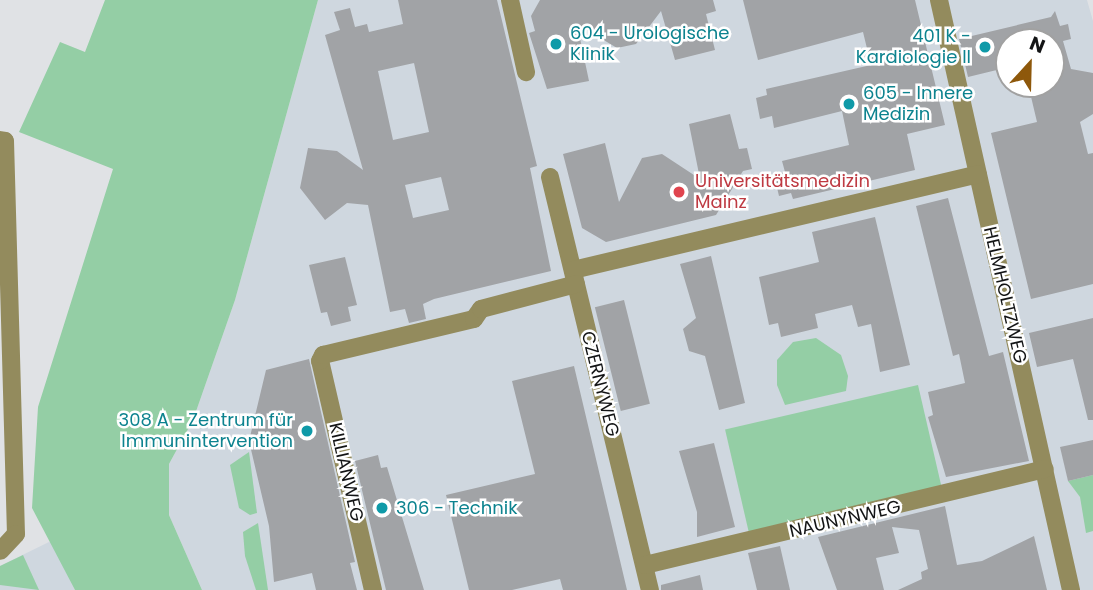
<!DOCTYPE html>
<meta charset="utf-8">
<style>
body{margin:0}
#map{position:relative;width:1093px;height:590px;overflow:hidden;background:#e0e2e5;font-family:Poppins,sans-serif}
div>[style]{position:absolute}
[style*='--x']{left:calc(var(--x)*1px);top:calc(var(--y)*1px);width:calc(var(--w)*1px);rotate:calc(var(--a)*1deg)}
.built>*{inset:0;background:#cfd7df}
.green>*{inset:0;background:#94cea5;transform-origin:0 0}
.building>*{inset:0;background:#a1a3a6;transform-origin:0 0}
.minor>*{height:18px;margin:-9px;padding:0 9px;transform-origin:9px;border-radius:9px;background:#938b5d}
.dots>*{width:19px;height:19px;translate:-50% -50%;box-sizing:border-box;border:4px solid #fff;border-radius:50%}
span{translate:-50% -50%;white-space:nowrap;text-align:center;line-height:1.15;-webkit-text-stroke:5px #fff;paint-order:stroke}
.culture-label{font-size:18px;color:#0d838f}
.left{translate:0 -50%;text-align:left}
.right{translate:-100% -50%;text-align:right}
.health-label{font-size:18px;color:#be3a42}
.street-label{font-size:18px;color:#131415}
.north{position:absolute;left:995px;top:28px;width:70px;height:70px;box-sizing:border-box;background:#fff;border:2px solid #a1a1a1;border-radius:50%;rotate:22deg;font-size:19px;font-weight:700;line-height:28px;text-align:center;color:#131415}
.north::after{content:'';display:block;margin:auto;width:24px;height:32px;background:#8e580b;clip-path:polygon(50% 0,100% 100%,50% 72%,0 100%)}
</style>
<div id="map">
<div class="built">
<i style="clip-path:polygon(evenodd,318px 0,1087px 0,1093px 21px,1093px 590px,202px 590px,169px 515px,169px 464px,193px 420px,235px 300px,318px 0,1009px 42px,1051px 42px,1051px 84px,1009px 84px,1009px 42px)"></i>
<i style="clip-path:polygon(51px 541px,75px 590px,0 590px,0 566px)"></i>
</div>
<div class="green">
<i style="clip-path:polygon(105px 0,318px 0,235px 300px,193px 420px,169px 464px,169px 515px,202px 590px,75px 590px,32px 508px,38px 407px,113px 169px,19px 132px,60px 42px,85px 52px)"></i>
<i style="clip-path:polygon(816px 338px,841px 355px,848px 376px,846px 391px,785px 405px,777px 385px,777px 360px,793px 342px)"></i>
<i style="left:918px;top:385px;width:106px;height:198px;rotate:77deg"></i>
<i style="clip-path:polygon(249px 452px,257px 513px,250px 515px,239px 508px,230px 465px)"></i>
<i style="clip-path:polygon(1093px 475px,1093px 531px,1086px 533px,1080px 497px,1068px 481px)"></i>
<i style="clip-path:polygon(258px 523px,268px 590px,256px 590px,245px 556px,243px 532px)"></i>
<i style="clip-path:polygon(23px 555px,39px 590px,0 585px,0 566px)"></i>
</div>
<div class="building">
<i style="clip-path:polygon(evenodd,398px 0,497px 0,537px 166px,530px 168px,551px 271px,434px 299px,423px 304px,426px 319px,409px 323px,405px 309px,390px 312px,368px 205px,347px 203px,325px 220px,300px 188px,308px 148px,337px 151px,363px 170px,325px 35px,340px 30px,334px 12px,350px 8px,355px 27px,367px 24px,369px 32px,403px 24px,398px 0,414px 63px,429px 132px,393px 140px,378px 71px,414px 63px,398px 0,441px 177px,449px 210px,413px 218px,405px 185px,441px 177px)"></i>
<i style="clip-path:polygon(540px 0,713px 0,716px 11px,706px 14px,715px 50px,675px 60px,661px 11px,636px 44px,617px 48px,577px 24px,589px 81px,547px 89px,529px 33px,535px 31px,531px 16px)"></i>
<i style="clip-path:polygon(743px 0,915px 0,945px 125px,907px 134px,915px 170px,793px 199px,791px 193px,779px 196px,774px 175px,785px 172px,782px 161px,849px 145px,842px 111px,774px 128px,772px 116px,760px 119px,756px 98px,767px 95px,766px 89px,871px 65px,863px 32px,758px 60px)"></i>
<i style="clip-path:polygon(1055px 11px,1060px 26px,1068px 24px,1071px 39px,1063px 41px,1071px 69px,1093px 73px,1093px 114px,1080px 122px,1088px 154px,1093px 153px,1093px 284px,1031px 299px,991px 133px,1037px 122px,1028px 84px,1051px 84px,1051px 42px,1009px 42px,1009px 67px,968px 77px,959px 39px,1051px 17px)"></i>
<i style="clip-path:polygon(730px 114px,739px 149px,747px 148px,752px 169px,743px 171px,716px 215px,606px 242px,582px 228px,563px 154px,605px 143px,619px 202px,642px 158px,662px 154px,700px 179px,689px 124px)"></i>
<i style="clip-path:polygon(948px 198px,989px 356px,1003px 352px,1029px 461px,946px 477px,928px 417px,933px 415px,928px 392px,965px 383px,959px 354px,953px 356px,916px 206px)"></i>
<i style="clip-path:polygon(875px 217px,910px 365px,880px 372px,871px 324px,858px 327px,852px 305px,815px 314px,818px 328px,781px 337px,778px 323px,769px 325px,759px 277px,819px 262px,812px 232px)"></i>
<i style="clip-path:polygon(711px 256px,745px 403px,719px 410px,705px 356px,689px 351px,683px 329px,696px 318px,680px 264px)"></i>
<i style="clip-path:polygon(345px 257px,357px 305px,348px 307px,351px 321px,331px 326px,327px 312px,321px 313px,309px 265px)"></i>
<i style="left:624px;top:300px;width:107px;height:30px;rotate:76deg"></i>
<i style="clip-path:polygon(1093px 318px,1093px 420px,1088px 420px,1073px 359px,1037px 367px,1029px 333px)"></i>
<i style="clip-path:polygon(309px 359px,355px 562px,350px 563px,357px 590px,316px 590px,312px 573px,274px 582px,269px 526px,249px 441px,266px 370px)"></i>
<i style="clip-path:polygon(574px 366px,627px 590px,563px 590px,560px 579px,512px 590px,469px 590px,446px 495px,535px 474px,512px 381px)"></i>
<i style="clip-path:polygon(1093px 440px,1093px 475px,1068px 481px,1060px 447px)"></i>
<i style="clip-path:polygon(714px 443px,735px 527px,697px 537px,697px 512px,679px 451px)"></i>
<i style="clip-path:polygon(378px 455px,381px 468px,387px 467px,424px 590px,386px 590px,355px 461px)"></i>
<i style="clip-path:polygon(945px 506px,957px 565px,982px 561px,1034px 536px,1047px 590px,898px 590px,922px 579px,921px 572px,928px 569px,919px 530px,892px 527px,899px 553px,876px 558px,884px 590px,837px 590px,818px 537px)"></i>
<i style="clip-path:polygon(780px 546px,790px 590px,757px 590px,748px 553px)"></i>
<i style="clip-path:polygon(700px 575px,703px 590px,661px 590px,661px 585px)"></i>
</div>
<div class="minor">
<i style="--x:510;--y:0;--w:74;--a:77.5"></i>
<i style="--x:939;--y:0;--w:605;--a:77.39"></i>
<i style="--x:0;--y:140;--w:5;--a:11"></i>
<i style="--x:5;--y:141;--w:393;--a:88.4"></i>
<i style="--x:16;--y:534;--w:23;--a:133"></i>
<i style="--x:550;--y:177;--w:425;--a:76.4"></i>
<i style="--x:573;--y:270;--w:416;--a:-13.3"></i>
<i style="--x:645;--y:565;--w:411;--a:-13.5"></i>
<i style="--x:373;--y:590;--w:235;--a:-103"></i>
<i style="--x:320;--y:361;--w:7;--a:-63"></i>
<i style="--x:323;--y:355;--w:155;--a:-13.4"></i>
<i style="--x:474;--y:319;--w:12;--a:-55"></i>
<i style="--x:481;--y:309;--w:98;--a:-14.7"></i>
</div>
<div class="dots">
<i style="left:556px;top:44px;background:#0f9aa8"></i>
<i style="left:985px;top:47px;background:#0f9aa8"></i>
<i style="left:849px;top:104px;background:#0f9aa8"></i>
<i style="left:679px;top:192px;background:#e0444e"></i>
<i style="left:307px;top:431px;background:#0f9aa8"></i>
<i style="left:382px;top:508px;background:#0f9aa8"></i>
</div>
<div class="culture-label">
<span class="left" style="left:570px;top:44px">604 - Urologische<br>Klinik</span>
<span class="right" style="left:971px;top:47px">401 K -<br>Kardiologie II</span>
<span class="left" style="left:863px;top:104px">605 - Innere<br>Medizin</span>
<span class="right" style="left:293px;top:431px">308 A - Zentrum für<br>Immunintervention</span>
<span class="left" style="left:396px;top:508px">306 - Technik</span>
</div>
<div class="health-label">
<span class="left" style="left:695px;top:192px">Universitätsmedizin<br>Mainz</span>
</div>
<div class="street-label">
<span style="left:1005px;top:295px;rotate:77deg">HELMHOLTZWEG</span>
<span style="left:600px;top:384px;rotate:76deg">CZERNYWEG</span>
<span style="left:346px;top:472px;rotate:77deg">KILLIANWEG</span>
<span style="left:845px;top:519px;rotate:-13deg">NAUNYNWEG</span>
</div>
<div class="north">N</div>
</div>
